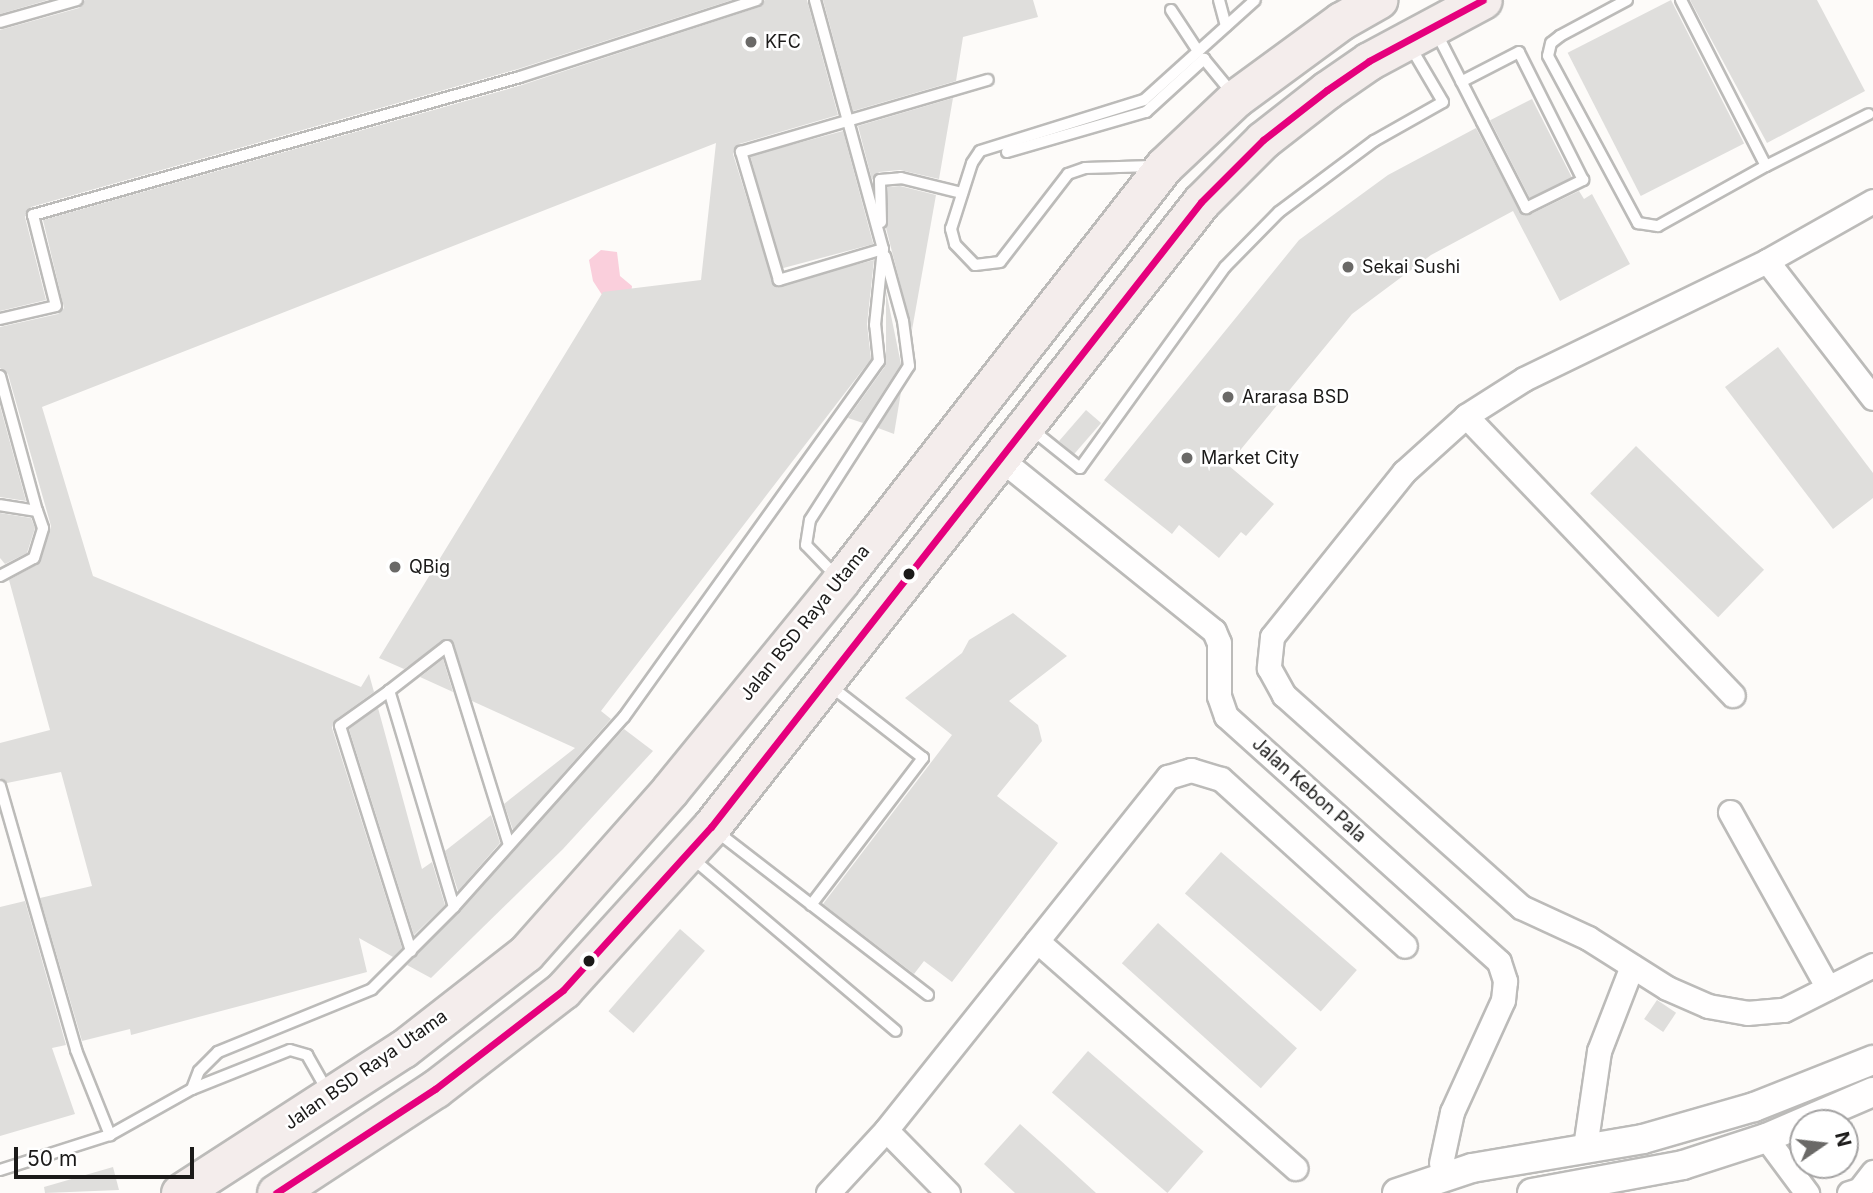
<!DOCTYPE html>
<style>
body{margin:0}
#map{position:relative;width:1873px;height:1193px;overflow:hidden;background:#fdfbf9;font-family:Inter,sans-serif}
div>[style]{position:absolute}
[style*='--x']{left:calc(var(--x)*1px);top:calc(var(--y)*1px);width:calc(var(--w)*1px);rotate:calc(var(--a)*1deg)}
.water>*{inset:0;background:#facfdc}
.building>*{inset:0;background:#dfdedc;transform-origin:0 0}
.roads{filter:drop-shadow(2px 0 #bcbbb9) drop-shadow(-2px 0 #bcbbb9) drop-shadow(0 2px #bcbbb9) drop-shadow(0 -2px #bcbbb9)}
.service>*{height:10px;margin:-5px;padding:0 5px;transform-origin:5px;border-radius:5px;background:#fffefe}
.minor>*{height:23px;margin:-11.5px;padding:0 11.5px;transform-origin:11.5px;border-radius:11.5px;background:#fffefe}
.tertiary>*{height:28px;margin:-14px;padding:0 14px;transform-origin:14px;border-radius:14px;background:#fffefe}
.primary>*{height:37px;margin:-18.5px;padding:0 18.5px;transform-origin:18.5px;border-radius:18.5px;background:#f4edec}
.bus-1>*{height:7px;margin:-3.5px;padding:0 3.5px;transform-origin:3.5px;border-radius:3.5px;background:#e5007d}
.dots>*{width:19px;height:19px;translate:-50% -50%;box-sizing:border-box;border:4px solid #fff;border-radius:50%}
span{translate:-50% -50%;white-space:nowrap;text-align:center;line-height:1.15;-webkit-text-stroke:5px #fff;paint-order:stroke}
.poi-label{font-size:18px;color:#1b1a19}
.left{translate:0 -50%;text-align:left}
.street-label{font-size:18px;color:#1b1a19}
.north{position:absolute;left:1789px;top:1109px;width:70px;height:70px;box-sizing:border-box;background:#fff;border:2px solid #a4a3a3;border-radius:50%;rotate:76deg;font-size:19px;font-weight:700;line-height:28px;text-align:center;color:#1b1a19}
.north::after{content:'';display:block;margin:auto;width:24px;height:32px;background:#6a6967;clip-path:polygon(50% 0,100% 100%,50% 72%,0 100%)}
.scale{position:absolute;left:14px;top:1147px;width:180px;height:32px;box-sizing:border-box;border:4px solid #1b1a19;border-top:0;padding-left:9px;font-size:21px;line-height:24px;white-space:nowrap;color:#1b1a19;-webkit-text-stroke:5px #fff;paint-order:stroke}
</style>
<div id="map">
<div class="water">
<i style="clip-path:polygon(601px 250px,617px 252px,620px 276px,632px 286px,631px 296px,606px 301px,593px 281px,589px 260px)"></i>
</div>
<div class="building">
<i style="clip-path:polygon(0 0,48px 0,0 14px)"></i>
<i style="clip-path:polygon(85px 0,732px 0,518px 69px,31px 207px,25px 217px,46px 300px,0 311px,0 30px,79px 8px)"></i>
<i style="clip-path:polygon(765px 0,807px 0,838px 115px,739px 144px,733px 154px,774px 286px,874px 260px,867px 324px,871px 359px,601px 711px,611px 719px,513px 830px,504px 804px,575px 748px,472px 701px,450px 639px,404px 669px,379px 658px,603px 292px,701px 280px,716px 143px,42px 407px,93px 576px,361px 687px,369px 674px,374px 692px,335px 720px,332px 728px,402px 948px,393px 957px,359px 938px,367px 972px,131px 1035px,130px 1029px,82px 1041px,40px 898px,92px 886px,61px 772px,7px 783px,0 778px,0 743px,50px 730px,9px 580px,40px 563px,51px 526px,8px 374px,0 368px,0 327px,58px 314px,64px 308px,43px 220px,522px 85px,759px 7px)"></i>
<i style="clip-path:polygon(823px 0,1033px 0,1038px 17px,963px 37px,956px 81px,853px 111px)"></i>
<i style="left:1671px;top:0;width:161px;height:116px;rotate:63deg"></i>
<i style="clip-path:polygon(1690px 0,1817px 0,1865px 91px,1767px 143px)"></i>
<i style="clip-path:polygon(953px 98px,939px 179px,900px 170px,879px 172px,872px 180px,858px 126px)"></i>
<i style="left:1532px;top:99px;width:88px;height:47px;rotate:63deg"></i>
<i style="clip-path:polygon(1476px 128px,1521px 214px,1529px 215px,1579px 191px,1584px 199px,1592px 194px,1630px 264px,1560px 301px,1513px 211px,1431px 255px,1352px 314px,1228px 465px,1274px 504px,1246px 536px,1241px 532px,1219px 558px,1179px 525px,1172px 534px,1104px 480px,1299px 240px,1388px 175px)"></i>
<i style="left:843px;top:131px;width:117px;height:96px;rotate:75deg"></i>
<i style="clip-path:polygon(900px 186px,936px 195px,912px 330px,886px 228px,888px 187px)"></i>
<i style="clip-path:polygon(886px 291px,901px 364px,863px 423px,848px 418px,886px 365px)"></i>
<i style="clip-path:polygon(1778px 347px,1873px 473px,1873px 498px,1833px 529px,1725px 387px)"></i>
<i style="clip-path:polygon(901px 392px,894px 434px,878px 428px)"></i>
<i style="clip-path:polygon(0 406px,26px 501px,0 497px)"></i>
<i style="left:1086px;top:410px;width:20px;height:41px;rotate:41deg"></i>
<i style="left:1636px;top:446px;width:178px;height:66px;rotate:44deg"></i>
<i style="clip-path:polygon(0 513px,31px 518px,35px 528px,27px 553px,5px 564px,0 558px)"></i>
<i style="clip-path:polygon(1013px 613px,1067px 656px,1009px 701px,1038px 725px,1042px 741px,997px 796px,1058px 843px,952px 982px,924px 961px,914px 974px,823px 904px,952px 735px,905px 698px,962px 653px,969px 640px)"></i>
<i style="clip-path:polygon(443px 659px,453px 692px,420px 677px)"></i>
<i style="clip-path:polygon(378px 708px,422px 869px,432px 862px,445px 905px,414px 935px,349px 729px)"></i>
<i style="clip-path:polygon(624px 729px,653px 751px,563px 849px,431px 978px,407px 965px)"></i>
<i style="clip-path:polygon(491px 815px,500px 843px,458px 891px,445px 851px)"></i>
<i style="left:1221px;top:852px;width:180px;height:55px;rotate:41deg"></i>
<i style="clip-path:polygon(25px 901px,66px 1045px,52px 1048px,75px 1114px,0 1136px,0 907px)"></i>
<i style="left:1158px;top:923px;width:187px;height:54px;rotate:42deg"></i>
<i style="left:680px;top:929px;width:33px;height:109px;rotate:41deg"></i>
<i style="left:1657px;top:1000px;width:23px;height:23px;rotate:34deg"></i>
<i style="left:1088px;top:1051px;width:153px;height:55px;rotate:41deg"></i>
<i style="clip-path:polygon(1020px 1124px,1059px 1159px,1096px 1193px,1015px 1193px,984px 1164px)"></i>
<i style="clip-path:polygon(113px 1167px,119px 1190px,45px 1193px,44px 1187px)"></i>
</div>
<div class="roads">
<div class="service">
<i style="--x:1219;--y:0;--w:27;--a:75"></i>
<i style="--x:1627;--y:0;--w:76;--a:151.8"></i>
<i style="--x:1560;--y:36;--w:11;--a:142"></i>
<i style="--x:1551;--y:43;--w:13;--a:103"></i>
<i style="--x:1548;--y:56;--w:190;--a:61.7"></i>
<i style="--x:1638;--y:223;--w:20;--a:9"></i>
<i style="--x:1658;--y:226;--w:124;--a:-29.1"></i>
<i style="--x:1681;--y:0;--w:186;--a:62.9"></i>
<i style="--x:1766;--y:166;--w:115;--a:-26.8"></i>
<i style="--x:1171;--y:10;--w:49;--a:56.6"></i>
<i style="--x:0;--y:22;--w:80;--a:-15.9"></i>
<i style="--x:1435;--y:30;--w:103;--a:62.9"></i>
<i style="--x:1482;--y:122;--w:97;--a:62.9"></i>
<i style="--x:1526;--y:208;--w:64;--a:-26.2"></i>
<i style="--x:1583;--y:180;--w:143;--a:-116.6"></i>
<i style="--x:1519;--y:52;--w:65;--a:152.7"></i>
<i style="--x:1007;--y:152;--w:145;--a:-16.1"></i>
<i style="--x:1146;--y:112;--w:79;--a:-42.4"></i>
<i style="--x:1204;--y:59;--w:44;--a:50.5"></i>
<i style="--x:1153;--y:166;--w:68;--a:178.3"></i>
<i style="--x:1085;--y:168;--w:18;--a:161"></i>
<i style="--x:1068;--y:174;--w:111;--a:127.7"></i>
<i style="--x:1000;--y:262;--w:25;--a:173"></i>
<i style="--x:975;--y:265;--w:29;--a:-134"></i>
<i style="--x:955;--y:244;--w:16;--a:-105"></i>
<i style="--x:951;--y:229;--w:69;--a:-72.3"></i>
<i style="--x:972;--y:163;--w:14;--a:-56"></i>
<i style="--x:980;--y:151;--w:172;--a:-17.3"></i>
<i style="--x:1144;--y:100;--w:149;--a:-42"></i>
<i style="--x:881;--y:222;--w:42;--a:-91.4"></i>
<i style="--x:880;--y:180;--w:21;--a:-5"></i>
<i style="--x:901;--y:178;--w:63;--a:13.8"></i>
<i style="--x:883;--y:249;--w:109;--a:163.4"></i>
<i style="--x:779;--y:280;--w:134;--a:-106.5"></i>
<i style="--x:741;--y:152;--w:257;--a:-16.3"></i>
<i style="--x:0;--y:319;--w:57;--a:-13.1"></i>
<i style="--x:56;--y:306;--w:94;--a:-104.2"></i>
<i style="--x:33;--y:215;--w:506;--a:-15.82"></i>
<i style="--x:520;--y:77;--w:249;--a:-18"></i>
<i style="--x:0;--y:376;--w:140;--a:74.7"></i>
<i style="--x:37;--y:511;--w:37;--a:-171"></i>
<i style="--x:1030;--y:428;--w:64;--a:38.7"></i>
<i style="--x:1080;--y:468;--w:248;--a:-54.2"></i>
<i style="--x:1225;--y:267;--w:77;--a:-45.5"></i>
<i style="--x:1279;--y:212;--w:119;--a:-36.8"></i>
<i style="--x:1374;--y:141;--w:79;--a:-29.5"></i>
<i style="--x:1443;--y:102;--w:65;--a:-120.5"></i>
<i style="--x:0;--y:576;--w:38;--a:-28"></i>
<i style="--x:34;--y:558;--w:31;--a:-73"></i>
<i style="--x:43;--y:528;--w:18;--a:-109"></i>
<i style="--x:836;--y:576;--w:43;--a:-134.1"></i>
<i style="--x:806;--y:545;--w:25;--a:-81"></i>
<i style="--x:810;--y:520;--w:183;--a:-57.3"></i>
<i style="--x:909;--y:366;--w:45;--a:-97.6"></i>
<i style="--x:903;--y:321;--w:67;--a:-105.5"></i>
<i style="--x:389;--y:691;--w:60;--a:144.5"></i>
<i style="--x:340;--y:726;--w:236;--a:72.5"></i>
<i style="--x:0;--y:786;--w:275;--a:73.9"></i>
<i style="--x:76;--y:1050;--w:92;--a:68.2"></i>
<i style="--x:716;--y:831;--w:268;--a:37.7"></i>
<i style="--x:692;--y:858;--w:267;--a:40.3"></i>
<i style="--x:811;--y:905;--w:185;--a:-52.7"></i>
<i style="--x:923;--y:758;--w:120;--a:-142.1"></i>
<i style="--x:454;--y:907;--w:226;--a:-106.7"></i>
<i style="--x:389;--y:691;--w:73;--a:-37.8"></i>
<i style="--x:447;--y:646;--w:208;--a:72.7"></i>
<i style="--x:192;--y:1089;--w:19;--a:-69"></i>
<i style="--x:199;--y:1071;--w:27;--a:-45"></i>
<i style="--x:218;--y:1052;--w:166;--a:-22.2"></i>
<i style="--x:372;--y:989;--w:116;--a:-45"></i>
<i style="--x:454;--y:907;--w:255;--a:-48.2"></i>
<i style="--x:624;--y:717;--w:438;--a:-54.4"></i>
<i style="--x:879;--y:361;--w:36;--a:-96"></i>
<i style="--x:875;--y:325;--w:76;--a:-84"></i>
<i style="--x:883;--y:249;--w:258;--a:-105.3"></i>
<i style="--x:0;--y:1170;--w:115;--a:-17.7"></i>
<i style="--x:110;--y:1135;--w:94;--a:-29.3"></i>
<i style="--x:192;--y:1089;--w:105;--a:-21.7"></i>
<i style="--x:290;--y:1050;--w:18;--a:16"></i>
<i style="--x:307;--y:1055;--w:43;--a:60.4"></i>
</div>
<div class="minor">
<i style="--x:1873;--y:201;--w:122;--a:150.5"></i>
<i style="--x:1767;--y:261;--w:270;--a:154.1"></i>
<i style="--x:1524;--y:379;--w:69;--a:147.5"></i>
<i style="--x:1466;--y:416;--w:84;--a:137.9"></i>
<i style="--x:1404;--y:472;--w:211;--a:128.7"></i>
<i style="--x:1272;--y:637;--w:31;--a:96"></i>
<i style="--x:1269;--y:668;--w:31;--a:61"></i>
<i style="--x:1284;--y:695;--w:318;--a:41.8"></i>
<i style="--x:1521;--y:907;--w:74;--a:24.8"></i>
<i style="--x:1588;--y:938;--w:93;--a:32.3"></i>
<i style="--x:1667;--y:988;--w:45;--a:23.7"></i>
<i style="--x:1708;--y:1006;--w:40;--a:10"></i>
<i style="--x:1747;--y:1013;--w:37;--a:-5"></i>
<i style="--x:1784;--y:1010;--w:100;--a:-26.8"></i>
<i style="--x:1767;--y:261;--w:173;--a:52.3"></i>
<i style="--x:1466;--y:416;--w:386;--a:46.3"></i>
<i style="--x:1002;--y:460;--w:272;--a:38.9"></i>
<i style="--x:1214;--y:631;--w:13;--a:67"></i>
<i style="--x:1219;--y:643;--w:53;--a:90"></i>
<i style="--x:1219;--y:696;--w:21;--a:71"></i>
<i style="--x:1226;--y:716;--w:367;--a:42"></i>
<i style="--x:1499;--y:962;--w:20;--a:72"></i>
<i style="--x:1505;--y:981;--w:19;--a:96"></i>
<i style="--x:1503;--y:1000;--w:123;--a:114.5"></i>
<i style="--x:1452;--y:1112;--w:52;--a:102.2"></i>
<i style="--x:1730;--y:812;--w:201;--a:60.9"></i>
<i style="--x:1037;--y:941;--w:344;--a:41.3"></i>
<i style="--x:1766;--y:1138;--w:69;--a:53.3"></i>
<i style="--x:1585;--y:1147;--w:97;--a:-81.7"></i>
<i style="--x:1599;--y:1051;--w:91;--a:-68.8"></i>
<i style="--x:828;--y:1193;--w:86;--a:-47.4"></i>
<i style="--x:948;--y:1193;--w:88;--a:-134.5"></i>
<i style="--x:886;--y:1130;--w:452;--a:-51.4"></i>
<i style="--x:1168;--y:777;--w:24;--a:-17"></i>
<i style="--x:1191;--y:770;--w:31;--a:17"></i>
<i style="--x:1221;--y:779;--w:248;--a:42.2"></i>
<i style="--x:1849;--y:1193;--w:10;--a:-17"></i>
<i style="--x:1859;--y:1190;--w:23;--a:-52"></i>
</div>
<div class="tertiary">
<i style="--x:1397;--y:1193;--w:79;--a:-18.4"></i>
<i style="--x:1472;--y:1168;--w:173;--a:-9.6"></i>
<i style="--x:1643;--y:1139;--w:116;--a:-16.1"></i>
<i style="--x:1754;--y:1107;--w:128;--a:-21.6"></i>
<i style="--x:1532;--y:1193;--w:154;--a:-10.5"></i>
<i style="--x:1683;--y:1165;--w:87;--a:-18"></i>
<i style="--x:1766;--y:1138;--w:116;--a:-23.3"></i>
</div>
<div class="primary">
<i style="--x:180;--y:1193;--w:265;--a:-32.9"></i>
<i style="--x:403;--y:1049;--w:156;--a:-38"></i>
<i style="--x:526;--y:953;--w:217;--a:-48.5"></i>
<i style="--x:670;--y:790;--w:271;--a:-50.8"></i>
<i style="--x:841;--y:580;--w:525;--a:-52.04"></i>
<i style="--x:1164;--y:166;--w:99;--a:-43.4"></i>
<i style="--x:1236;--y:98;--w:130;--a:-36.3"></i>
<i style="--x:1341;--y:21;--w:43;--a:-29.6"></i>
<i style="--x:276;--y:1193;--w:190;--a:-33.2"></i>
<i style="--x:435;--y:1089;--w:162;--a:-37.7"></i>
<i style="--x:563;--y:990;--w:220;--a:-47.8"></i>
<i style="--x:711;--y:827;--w:794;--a:-51.9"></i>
<i style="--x:1201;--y:202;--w:88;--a:-45"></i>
<i style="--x:1263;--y:140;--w:81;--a:-38"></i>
<i style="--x:1327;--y:90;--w:51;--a:-34.6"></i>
<i style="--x:1369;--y:61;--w:129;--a:-28.2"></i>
</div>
</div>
<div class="bus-1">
<i style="--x:276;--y:1193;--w:190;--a:-33.2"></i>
<i style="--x:435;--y:1089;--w:162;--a:-37.7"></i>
<i style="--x:563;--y:990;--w:220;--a:-47.8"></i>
<i style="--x:711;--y:827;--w:794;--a:-51.9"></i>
<i style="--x:1201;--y:202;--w:88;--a:-45"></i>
<i style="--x:1263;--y:140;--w:81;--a:-38"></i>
<i style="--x:1327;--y:90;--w:51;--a:-34.6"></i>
<i style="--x:1369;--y:61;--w:129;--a:-28.2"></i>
</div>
<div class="dots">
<i style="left:751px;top:42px;background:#6a6967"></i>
<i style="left:1348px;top:267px;background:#6a6967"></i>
<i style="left:1228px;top:397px;background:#6a6967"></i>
<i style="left:1187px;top:458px;background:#6a6967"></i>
<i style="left:395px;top:567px;background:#6a6967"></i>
<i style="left:909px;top:574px;background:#1b1a19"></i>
<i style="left:589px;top:961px;background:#1b1a19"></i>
</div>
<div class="poi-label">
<span class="left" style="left:765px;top:42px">KFC</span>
<span class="left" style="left:1362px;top:267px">Sekai Sushi</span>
<span class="left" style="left:1242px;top:397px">Ararasa BSD</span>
<span class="left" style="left:1201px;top:458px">Market City</span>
<span class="left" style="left:409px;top:567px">QBig</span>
</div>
<div class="street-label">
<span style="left:805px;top:623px;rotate:-51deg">Jalan BSD Raya Utama</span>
<span style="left:1309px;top:790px;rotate:42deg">Jalan Kebon Pala</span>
<span style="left:366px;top:1070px;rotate:-35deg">Jalan BSD Raya Utama</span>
</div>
<div class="north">N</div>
<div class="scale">50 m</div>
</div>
